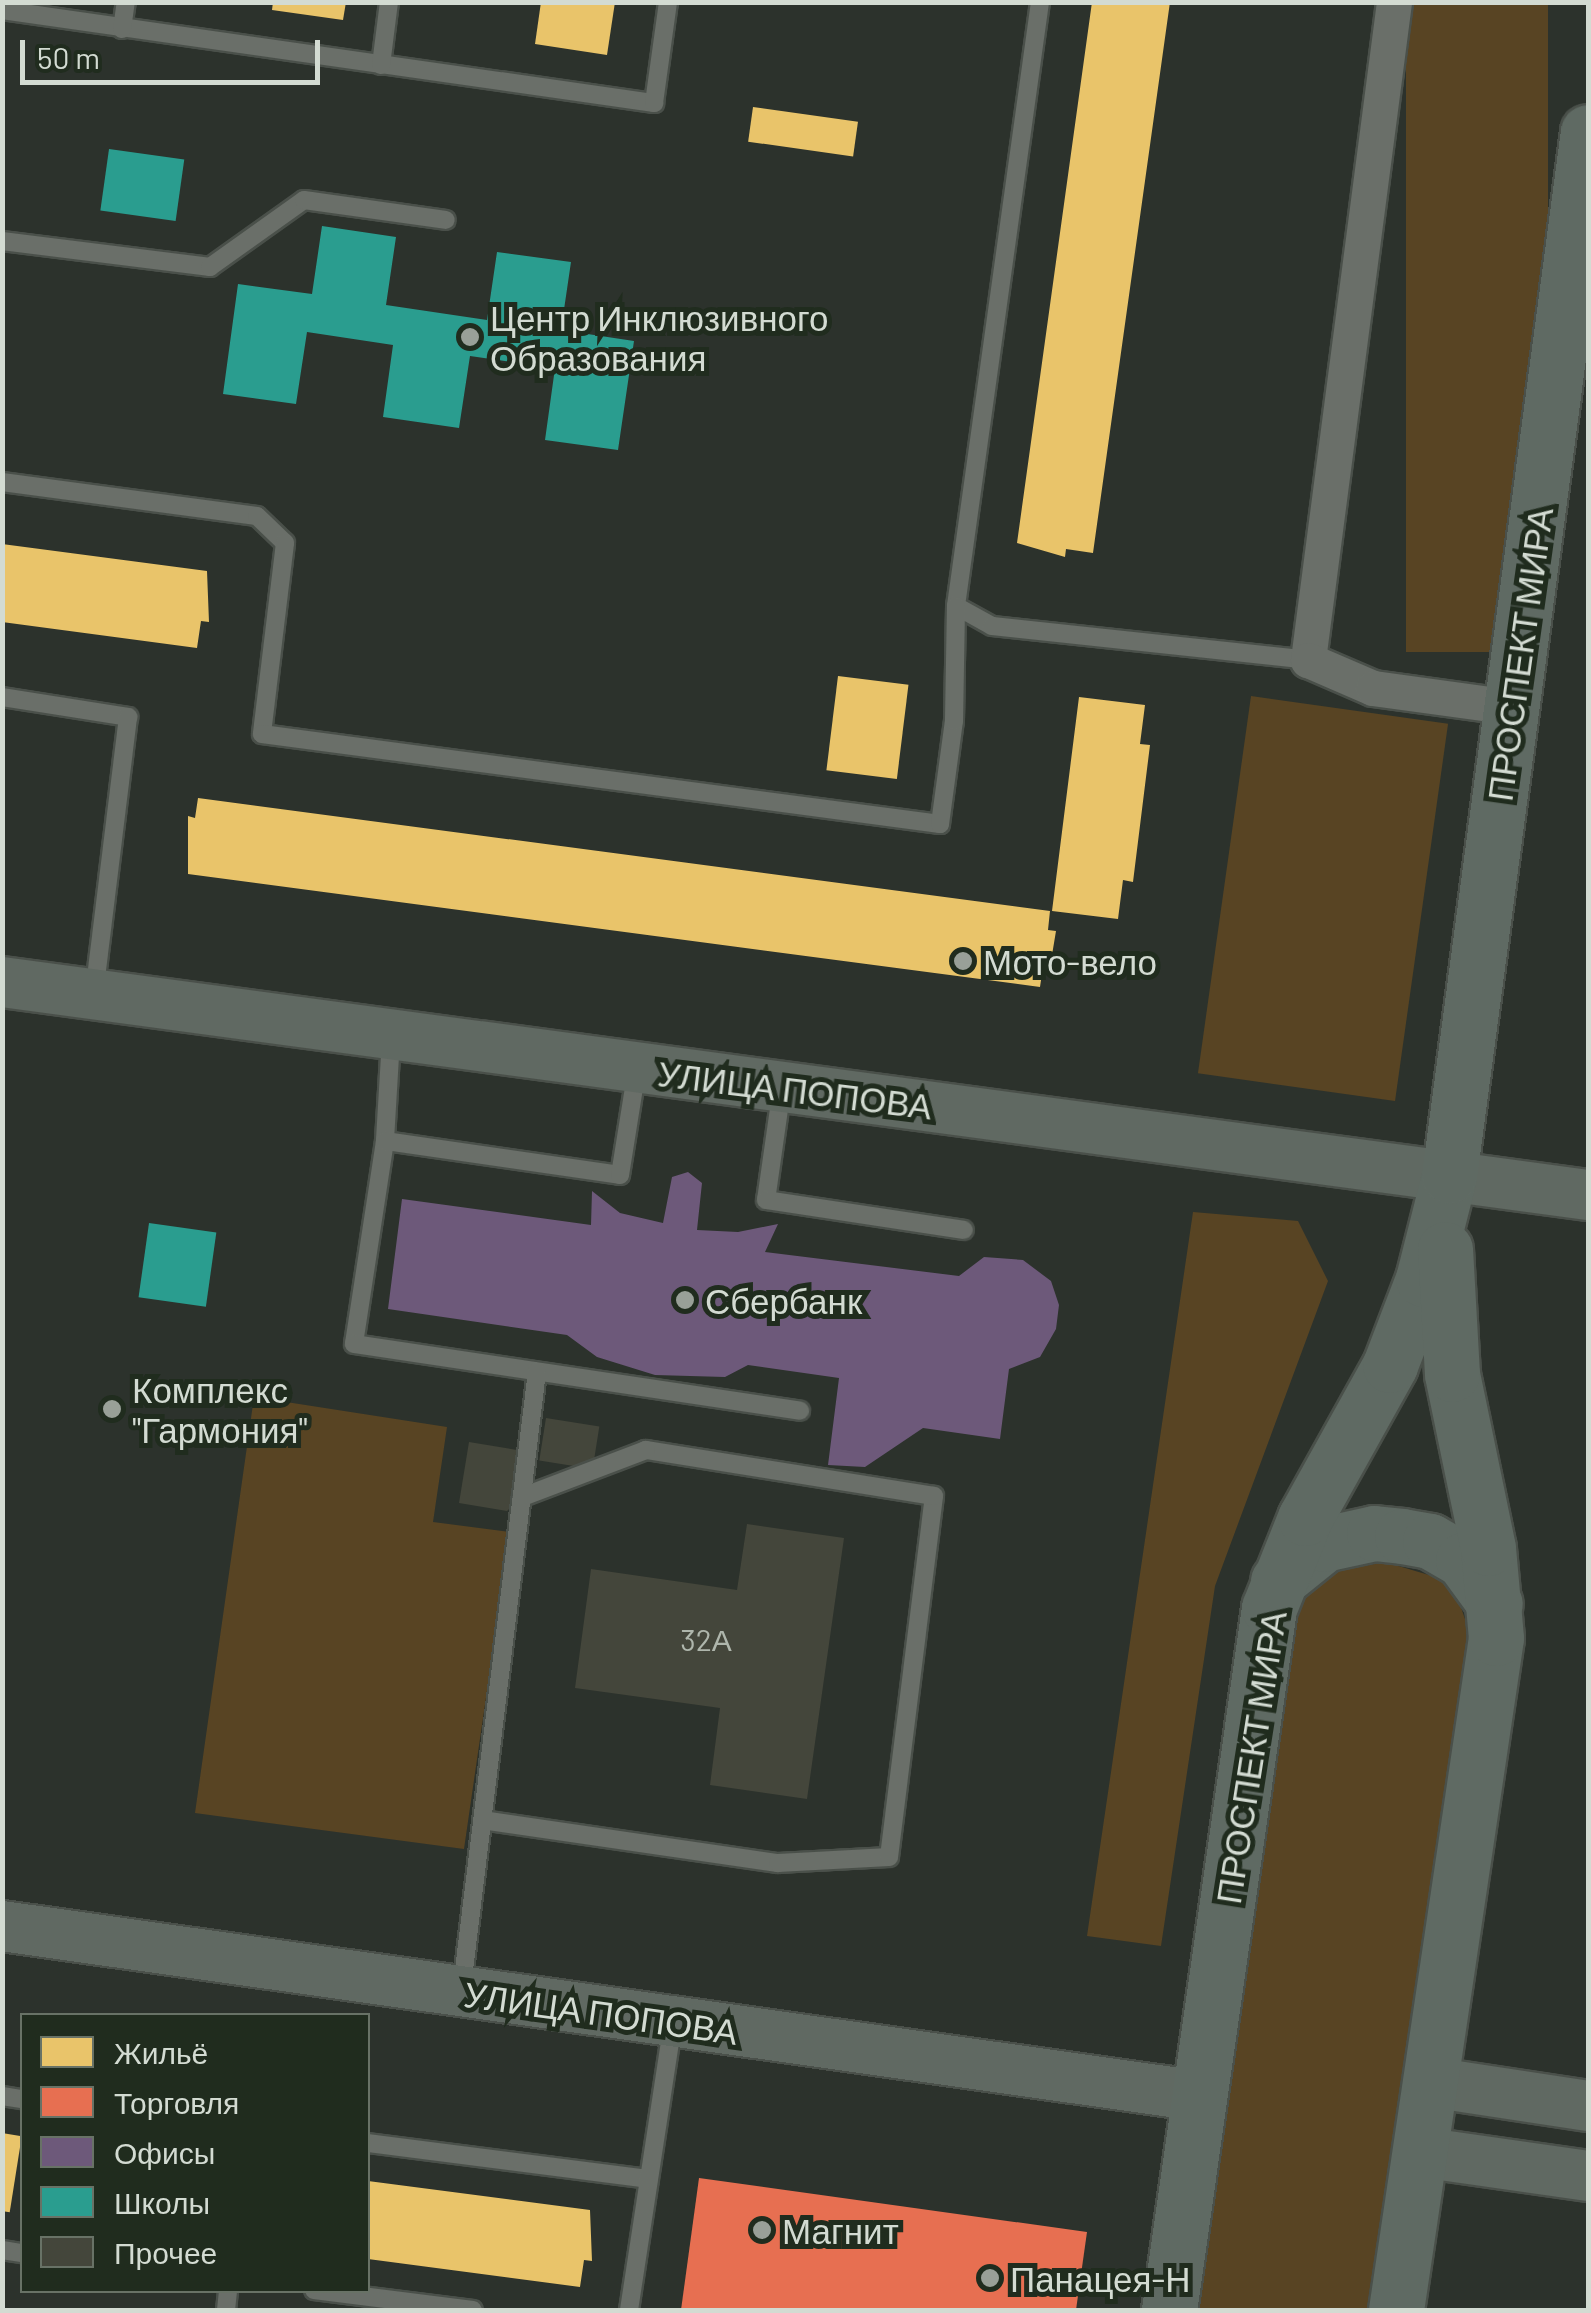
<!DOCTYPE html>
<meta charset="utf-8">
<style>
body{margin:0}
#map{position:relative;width:1591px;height:2313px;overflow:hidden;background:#2c322c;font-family:Barlow,sans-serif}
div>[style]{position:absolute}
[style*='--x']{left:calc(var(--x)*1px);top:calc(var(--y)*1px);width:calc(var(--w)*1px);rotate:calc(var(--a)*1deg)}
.green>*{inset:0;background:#584423;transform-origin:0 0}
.homes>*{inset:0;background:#e9c46a;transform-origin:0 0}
.shops>*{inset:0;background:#e76f51}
.offices>*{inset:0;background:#6d597a}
.schools>*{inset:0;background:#2a9d8f;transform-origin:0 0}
.building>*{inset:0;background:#44463b;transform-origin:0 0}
.roads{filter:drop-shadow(2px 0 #4a504a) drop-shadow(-2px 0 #4a504a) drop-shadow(0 2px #4a504a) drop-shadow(0 -2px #4a504a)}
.lane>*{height:18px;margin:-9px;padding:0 9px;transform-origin:9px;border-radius:9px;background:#6a6f69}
.street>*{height:35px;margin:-17.5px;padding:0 17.5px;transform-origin:17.5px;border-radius:17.5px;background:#6a6f69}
.secondary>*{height:50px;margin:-25px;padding:0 25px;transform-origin:25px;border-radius:25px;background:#606962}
.primary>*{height:55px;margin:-27.5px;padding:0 27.5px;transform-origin:27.5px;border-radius:27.5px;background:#5f6a63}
.dots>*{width:28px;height:28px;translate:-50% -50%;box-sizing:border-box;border:5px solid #202c1e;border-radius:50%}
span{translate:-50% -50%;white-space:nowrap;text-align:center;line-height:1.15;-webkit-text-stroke:10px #202c1e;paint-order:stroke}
.number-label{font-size:30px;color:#afb6ac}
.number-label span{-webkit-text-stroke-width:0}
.poi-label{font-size:35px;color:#d3dbd2}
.left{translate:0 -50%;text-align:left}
.street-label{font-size:35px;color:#d3dbd2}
.frame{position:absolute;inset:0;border:5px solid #d3dbd2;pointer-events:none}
.legend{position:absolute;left:20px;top:2013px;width:350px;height:280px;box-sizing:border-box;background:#202c1e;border:2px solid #687266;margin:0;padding:12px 18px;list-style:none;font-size:30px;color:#d3dbd2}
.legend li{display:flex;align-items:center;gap:20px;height:50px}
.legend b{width:50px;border:2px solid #687266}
.scale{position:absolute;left:20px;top:40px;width:300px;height:45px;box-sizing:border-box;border:5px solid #d3dbd2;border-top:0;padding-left:12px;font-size:30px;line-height:35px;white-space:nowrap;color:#d3dbd2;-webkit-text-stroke:8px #202c1e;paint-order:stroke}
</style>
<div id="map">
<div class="green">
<i style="left:1406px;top:3px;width:142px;height:649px"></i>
<i style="left:1251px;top:696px;width:199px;height:381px;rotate:8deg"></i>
<i style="clip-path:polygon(1193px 1212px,1298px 1221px,1328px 1281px,1215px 1586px,1161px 1946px,1087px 1936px)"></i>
<i style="clip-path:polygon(254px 1397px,447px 1427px,433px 1522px,510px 1532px,464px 1849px,195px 1813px)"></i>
<i style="clip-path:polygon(1385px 1562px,1439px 1578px,1458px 1599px,1472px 1639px,1374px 2310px,1183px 2310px,1288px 1611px,1325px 1573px)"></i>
</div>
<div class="homes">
<i style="clip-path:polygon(273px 2px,346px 2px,343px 20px,272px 10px)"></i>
<i style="clip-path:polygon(541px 2px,615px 2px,607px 55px,535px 44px)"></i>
<i style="clip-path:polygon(1092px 2px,1170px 2px,1093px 553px,1066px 549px,1065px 557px,1017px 543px)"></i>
<i style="left:753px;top:107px;width:106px;height:35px;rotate:8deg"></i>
<i style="clip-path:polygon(2px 544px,207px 571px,209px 622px,201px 621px,197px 648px,2px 622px)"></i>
<i style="left:838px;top:676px;width:71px;height:95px;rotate:7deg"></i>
<i style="clip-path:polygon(1079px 697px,1145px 705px,1140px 744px,1150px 745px,1133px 882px,1123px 880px,1118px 919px,1052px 911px)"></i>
<i style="clip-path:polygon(198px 798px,1050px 911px,1048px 930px,1056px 931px,1051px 961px,1044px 960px,1040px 987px,188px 874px,188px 816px,195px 818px)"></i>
<i style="left:2px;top:2133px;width:20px;height:77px;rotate:9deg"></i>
<i style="clip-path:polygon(368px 2181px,590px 2210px,592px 2261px,584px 2260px,580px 2287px,368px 2259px)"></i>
</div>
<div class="shops">
<i style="clip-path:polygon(699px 2178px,1087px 2232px,1076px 2310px,681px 2310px)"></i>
</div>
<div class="offices">
<i style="clip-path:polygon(688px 1172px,702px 1183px,697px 1230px,738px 1232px,778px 1224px,765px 1252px,959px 1276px,984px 1257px,1023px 1260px,1051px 1281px,1059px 1305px,1056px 1329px,1040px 1357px,1009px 1369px,1000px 1439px,923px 1428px,865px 1467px,828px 1465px,839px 1378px,748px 1365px,725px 1377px,655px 1375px,597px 1357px,567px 1335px,388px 1309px,402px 1199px,591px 1225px,592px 1191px,620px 1213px,663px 1223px,672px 1177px)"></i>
</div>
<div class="schools">
<i style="left:109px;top:149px;width:76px;height:62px;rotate:8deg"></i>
<i style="clip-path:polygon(322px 226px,396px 237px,386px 305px,487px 320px,497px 252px,571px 262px,561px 330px,634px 341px,618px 450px,545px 440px,555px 368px,470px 356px,459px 428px,383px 417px,393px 345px,307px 332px,296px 404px,223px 394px,238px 284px,312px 294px)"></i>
<i style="left:149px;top:1223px;width:68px;height:75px;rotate:8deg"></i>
</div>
<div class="building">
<i style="left:546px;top:1418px;width:54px;height:43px;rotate:9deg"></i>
<i style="clip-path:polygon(469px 1442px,517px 1450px,522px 1497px,507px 1511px,459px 1503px)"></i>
<i style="clip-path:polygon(747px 1524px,844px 1538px,807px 1799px,710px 1785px,720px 1708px,575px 1688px,591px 1569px,737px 1590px)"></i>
</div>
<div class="roads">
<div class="lane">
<i style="--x:1040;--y:2;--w:610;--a:97.92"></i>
<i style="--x:956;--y:606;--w:41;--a:29.1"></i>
<i style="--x:992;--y:626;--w:318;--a:6.1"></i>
<i style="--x:2;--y:10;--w:659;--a:8.12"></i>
<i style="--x:654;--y:103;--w:102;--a:-82.1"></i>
<i style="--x:122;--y:29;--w:27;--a:-82"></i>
<i style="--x:381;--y:65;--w:64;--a:-82.8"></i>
<i style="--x:2;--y:241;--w:210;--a:7.1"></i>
<i style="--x:210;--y:267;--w:115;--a:-35.5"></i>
<i style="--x:304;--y:200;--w:143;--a:8"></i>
<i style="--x:2;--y:482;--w:257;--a:7.6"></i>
<i style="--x:257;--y:516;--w:39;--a:44"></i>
<i style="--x:285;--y:543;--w:192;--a:96.9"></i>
<i style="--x:262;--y:734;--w:684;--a:7.56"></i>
<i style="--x:940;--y:824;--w:104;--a:-82.3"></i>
<i style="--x:954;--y:721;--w:115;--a:-89"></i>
<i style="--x:2;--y:697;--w:128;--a:9"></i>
<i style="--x:128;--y:717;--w:278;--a:97"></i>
<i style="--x:391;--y:1039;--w:102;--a:93.4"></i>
<i style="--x:385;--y:1141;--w:205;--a:98.7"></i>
<i style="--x:354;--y:1344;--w:451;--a:8.5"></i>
<i style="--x:782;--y:1088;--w:113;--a:98.1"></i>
<i style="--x:766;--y:1200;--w:200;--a:8.6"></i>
<i style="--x:385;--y:1141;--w:237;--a:8.2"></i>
<i style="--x:620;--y:1175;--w:107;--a:-80.9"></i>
<i style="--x:482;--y:1820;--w:299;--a:8.3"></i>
<i style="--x:778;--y:1863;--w:111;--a:-3.1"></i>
<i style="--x:889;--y:1857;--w:364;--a:-82.9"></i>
<i style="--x:934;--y:1496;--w:292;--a:-170.9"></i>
<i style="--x:646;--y:1450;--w:133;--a:159.2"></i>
<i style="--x:462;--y:1986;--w:619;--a:-83.04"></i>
<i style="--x:2;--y:2096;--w:20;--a:9"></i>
<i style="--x:368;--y:2143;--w:283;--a:7.3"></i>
<i style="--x:2;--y:2250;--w:20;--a:9"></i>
<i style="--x:314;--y:2290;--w:160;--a:7.2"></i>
<i style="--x:226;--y:2310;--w:20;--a:-84"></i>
<i style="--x:629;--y:2310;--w:289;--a:-81.3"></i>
</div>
<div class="street">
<i style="--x:1394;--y:2;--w:664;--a:97.45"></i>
<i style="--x:1308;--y:660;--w:71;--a:23.3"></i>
<i style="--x:1373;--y:688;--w:139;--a:7.8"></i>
</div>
<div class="secondary">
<i style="--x:2;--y:982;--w:1600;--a:7.65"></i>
<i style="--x:2;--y:1926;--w:1209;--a:8.08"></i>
<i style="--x:1430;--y:2082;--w:160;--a:8.6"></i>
<i style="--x:1420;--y:2152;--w:170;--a:8.1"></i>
</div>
<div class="primary">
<i style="--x:1278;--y:1581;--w:59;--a:-38.8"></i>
<i style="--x:1324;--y:1544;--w:51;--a:-12.4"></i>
<i style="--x:1374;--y:1533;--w:28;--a:6"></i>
<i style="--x:1402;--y:1536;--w:28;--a:10"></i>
<i style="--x:1430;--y:1541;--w:38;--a:30"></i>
<i style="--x:1463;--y:1560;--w:54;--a:54"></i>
<i style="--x:1169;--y:2310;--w:709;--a:-81.89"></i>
<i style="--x:1269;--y:1608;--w:97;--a:-68.2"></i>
<i style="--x:1305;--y:1518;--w:175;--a:-60.9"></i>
<i style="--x:1390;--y:1365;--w:92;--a:-69"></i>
<i style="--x:1423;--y:1279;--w:106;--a:-75.8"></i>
<i style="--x:1449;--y:1176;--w:1053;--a:-82.42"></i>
<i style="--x:1396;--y:2310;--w:679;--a:-81.54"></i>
<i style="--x:1496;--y:1638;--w:90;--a:-95.1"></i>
<i style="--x:1488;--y:1548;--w:178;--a:-101.7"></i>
<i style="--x:1452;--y:1374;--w:125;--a:-93.2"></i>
</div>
</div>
<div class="dots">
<i style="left:470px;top:337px;background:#99a098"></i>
<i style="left:963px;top:961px;background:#99a098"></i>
<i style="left:685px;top:1300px;background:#99a098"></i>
<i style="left:112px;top:1409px;background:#99a098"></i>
<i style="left:762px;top:2230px;background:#99a098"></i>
<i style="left:990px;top:2278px;background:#99a098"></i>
</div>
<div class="number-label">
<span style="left:706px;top:1639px">32А</span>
</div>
<div class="poi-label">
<span class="left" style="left:490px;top:337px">Центр Инклюзивного<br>Образования</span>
<span class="left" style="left:983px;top:961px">Мото-вело</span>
<span class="left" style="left:705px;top:1300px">Сбербанк</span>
<span class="left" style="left:132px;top:1409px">Комплекс<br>"Гармония"</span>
<span class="left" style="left:782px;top:2230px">Магнит</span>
<span class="left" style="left:1010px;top:2278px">Панацея-Н</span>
</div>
<div class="street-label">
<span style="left:1519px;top:654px;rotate:-82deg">ПРОСПЕКТ МИРА</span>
<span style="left:795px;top:1089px;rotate:7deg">УЛИЦА ПОПОВА</span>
<span style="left:1250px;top:1757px;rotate:-81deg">ПРОСПЕКТ МИРА</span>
<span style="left:601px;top:2012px;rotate:8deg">УЛИЦА ПОПОВА</span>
</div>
<div class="frame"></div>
<ul class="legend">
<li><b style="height:28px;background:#e9c46a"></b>Жильё</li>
<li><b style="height:28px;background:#e76f51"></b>Торговля</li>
<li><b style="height:28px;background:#6d597a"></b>Офисы</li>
<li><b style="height:28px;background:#2a9d8f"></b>Школы</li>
<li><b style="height:28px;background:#44463b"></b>Прочее</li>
</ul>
<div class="scale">50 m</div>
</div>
